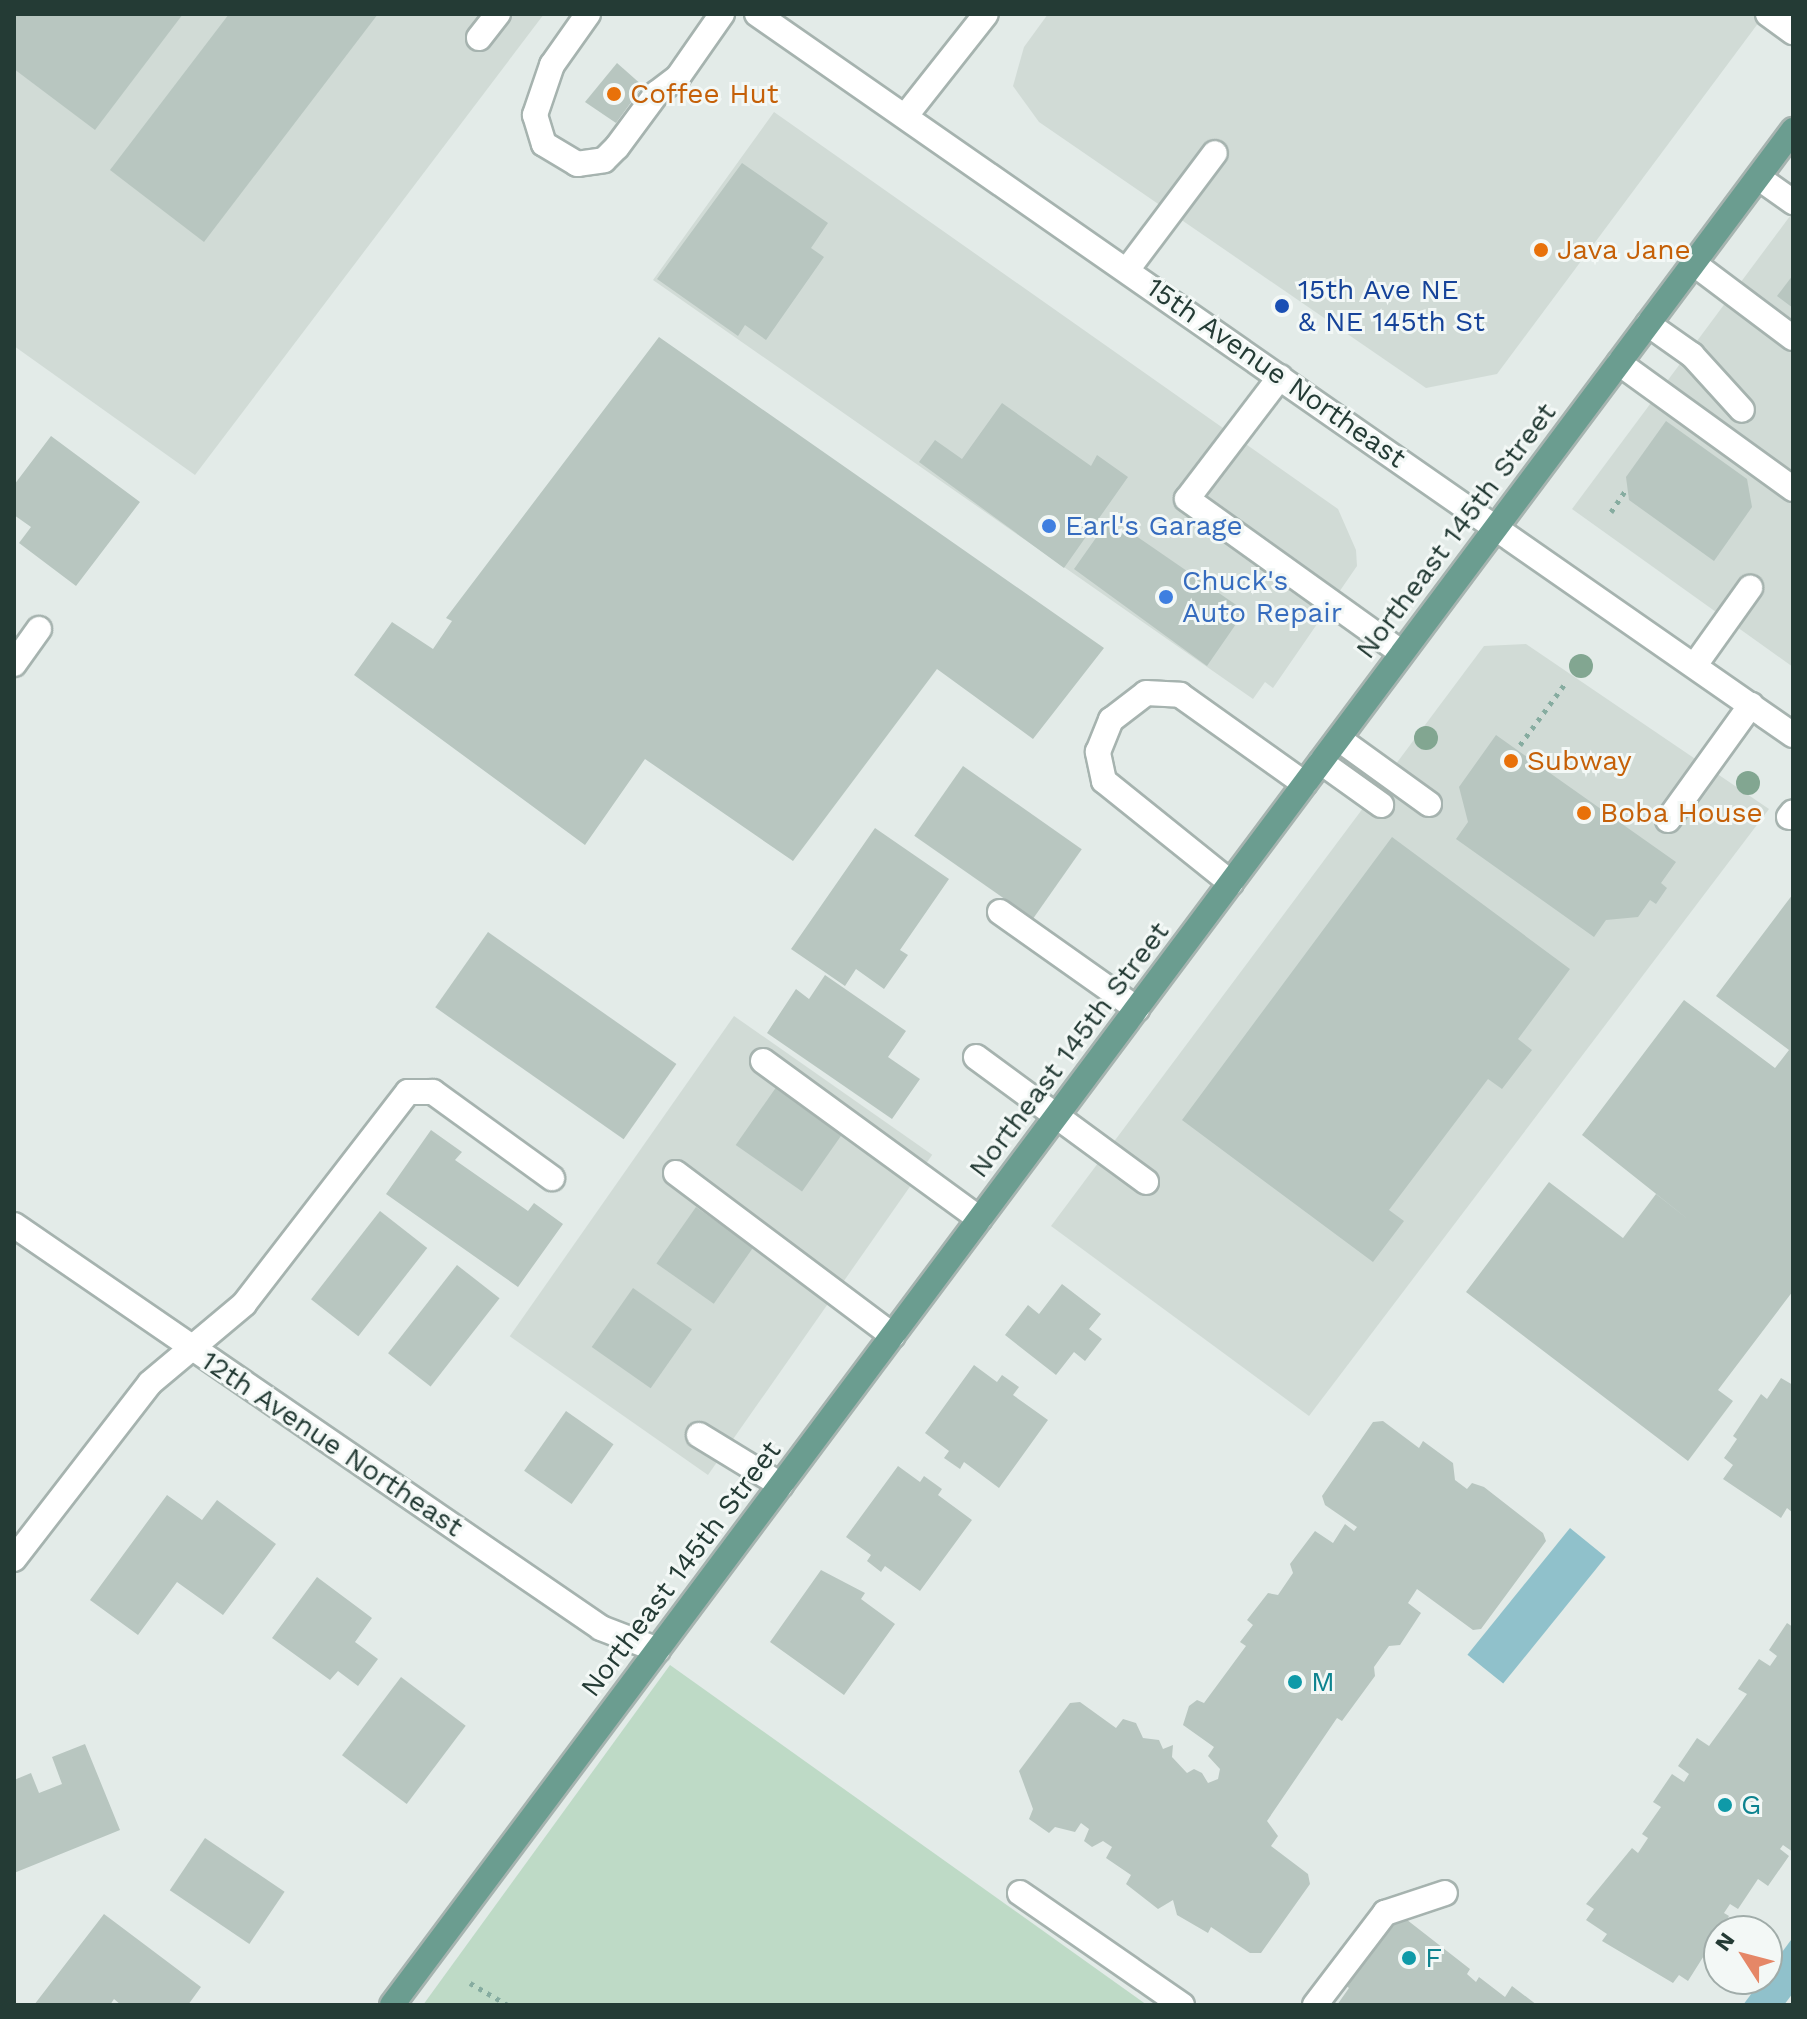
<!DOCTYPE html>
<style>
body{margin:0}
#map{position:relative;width:1807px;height:2019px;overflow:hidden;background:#e3ebe8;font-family:"Work Sans",sans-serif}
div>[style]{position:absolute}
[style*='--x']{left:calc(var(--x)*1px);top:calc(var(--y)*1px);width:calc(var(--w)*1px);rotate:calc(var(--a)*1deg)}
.built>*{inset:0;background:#d1dbd6;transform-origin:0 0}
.green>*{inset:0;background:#bedac6}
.water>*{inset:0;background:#90c1cb;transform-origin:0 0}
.building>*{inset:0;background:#b8c6c0;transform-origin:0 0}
.path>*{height:5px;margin-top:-2.5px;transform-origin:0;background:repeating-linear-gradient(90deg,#86aca0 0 4px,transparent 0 10px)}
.roads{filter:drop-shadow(2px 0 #a6b3af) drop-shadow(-2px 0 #a6b3af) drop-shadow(0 2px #a6b3af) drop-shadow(0 -2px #a6b3af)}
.service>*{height:24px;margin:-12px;padding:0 12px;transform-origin:12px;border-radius:12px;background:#fff}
.minor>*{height:24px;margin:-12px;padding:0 12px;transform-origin:12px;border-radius:12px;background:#fff}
.secondary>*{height:24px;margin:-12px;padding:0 12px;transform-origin:12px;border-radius:12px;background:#fff}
.primary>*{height:24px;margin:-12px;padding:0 12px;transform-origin:12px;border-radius:12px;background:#6b9d90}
.trees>*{width:24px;height:24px;margin:-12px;border-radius:50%;background:#82a691}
.dots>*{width:22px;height:22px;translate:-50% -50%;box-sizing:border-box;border:4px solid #f3f8f6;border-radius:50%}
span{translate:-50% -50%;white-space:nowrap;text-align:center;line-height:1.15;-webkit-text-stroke:6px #f3f8f6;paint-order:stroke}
.food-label{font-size:28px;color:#c56008}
.left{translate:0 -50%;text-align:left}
.transit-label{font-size:28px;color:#164399}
.street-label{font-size:28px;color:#243b35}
.shop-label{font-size:28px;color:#366cbe}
.culture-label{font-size:28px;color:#0d838f}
.frame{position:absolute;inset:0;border:16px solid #243b35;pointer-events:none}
.north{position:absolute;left:1703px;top:1915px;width:80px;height:80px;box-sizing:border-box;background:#f3f8f6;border:2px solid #a0aca9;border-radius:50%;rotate:306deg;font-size:22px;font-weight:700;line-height:32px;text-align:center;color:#243b35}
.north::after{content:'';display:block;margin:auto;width:28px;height:36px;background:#e58767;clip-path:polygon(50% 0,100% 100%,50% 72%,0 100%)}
</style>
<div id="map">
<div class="built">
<i style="clip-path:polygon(14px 14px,544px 14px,195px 475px,14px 346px)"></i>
<i style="clip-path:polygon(1048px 14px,1765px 14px,1497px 374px,1426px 388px,1039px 122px,1013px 86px,1024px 47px)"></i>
<i style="clip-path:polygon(774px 112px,1338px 509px,1356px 550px,1357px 566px,1273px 688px,1265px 682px,1253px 699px,653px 280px)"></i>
<i style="clip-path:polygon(1793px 212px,1793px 667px,1572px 509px)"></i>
<i style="clip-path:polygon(1526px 644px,1769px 809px,1309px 1416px,1051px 1226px,1484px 646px)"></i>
<i style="left:734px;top:1016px;width:242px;height:391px;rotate:35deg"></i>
</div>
<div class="green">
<i style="clip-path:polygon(670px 1665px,1147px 2005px,423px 2005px)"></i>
</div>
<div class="water">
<i style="left:1570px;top:1528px;width:46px;height:163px;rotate:39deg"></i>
<i style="clip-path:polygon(1791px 1940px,1793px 1993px,1784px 2005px,1743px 2005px)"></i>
</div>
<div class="building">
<i style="clip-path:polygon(14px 14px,183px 14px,95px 130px,14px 69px)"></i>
<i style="clip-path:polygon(229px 14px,378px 14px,204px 242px,110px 170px)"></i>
<i style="clip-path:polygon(617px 63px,643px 86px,616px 123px,585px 102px)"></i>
<i style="clip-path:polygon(742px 163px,828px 223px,811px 248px,824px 257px,766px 340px,745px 325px,738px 336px,657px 279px)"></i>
<i style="clip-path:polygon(1793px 275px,1793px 308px,1777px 296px)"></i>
<i style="clip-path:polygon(659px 337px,1104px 648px,1033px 739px,937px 669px,793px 861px,645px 759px,585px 845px,354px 675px,392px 622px,433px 649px,452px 621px,446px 618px)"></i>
<i style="clip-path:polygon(1002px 403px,1091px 466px,1097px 455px,1128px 477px,1064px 568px,919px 462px,935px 440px,962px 459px)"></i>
<i style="clip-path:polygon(1666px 421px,1747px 479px,1752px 507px,1714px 561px,1629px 500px,1626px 477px)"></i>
<i style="clip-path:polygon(51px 436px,140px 502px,76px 586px,19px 543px,31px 527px,14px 515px,14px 485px)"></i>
<i style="clip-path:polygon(1105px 525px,1121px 536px,1126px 529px,1245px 611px,1207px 666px,1074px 569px)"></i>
<i style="clip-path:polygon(1496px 735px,1676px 862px,1661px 883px,1667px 888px,1656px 904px,1650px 900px,1638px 917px,1606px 920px,1594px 937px,1456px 839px,1468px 822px,1459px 787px)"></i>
<i style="left:963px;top:766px;width:145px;height:85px;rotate:35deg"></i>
<i style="clip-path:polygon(875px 828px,949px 879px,900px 950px,908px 955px,884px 989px,856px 969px,845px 986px,791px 949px)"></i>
<i style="clip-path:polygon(1392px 837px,1570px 969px,1518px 1039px,1532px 1050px,1502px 1089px,1488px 1079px,1389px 1210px,1404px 1221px,1373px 1262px,1182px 1120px)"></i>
<i style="clip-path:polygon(1793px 894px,1793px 1291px,1718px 1390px,1733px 1401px,1688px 1461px,1466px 1292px,1549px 1182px,1623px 1238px,1656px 1194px,1694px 1224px,1582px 1135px,1684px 1000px,1775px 1068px,1789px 1050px,1716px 996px)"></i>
<i style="left:488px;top:932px;width:230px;height:92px;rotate:35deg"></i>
<i style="clip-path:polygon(825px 975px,906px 1031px,888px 1057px,920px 1079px,892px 1119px,767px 1033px,796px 989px,809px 999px)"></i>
<i style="left:777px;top:1086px;width:81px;height:72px;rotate:35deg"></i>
<i style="clip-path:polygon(431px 1130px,462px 1152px,455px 1160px,528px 1211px,534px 1203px,563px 1224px,518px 1287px,386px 1194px)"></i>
<i style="left:696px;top:1207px;width:70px;height:69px;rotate:35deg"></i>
<i style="left:380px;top:1211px;width:60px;height:112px;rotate:38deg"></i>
<i style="left:457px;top:1265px;width:54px;height:112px;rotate:38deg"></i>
<i style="clip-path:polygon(1062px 1284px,1101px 1314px,1089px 1329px,1102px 1339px,1085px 1361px,1074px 1352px,1056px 1375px,1005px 1335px,1028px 1305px,1039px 1314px)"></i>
<i style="left:633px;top:1288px;width:72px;height:72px;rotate:35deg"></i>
<i style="clip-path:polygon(974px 1365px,997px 1382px,1002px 1375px,1019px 1387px,1013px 1395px,1048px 1420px,999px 1488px,964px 1462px,960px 1469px,944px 1458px,949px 1451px,925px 1433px)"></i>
<i style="clip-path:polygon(1781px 1378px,1793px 1385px,1793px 1513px,1787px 1508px,1781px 1518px,1723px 1479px,1733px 1465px,1724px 1458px,1737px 1439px,1733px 1436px,1761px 1394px,1767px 1399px)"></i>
<i style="left:566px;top:1411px;width:58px;height:73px;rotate:35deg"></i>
<i style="clip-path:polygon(1383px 1421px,1419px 1448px,1423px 1441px,1453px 1463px,1455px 1480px,1467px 1489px,1472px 1483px,1484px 1487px,1543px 1533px,1546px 1541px,1481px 1629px,1473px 1630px,1417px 1589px,1408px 1603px,1421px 1613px,1400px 1645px,1389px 1646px,1374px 1667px,1375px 1676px,1342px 1721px,1337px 1718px,1267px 1821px,1278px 1836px,1271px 1846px,1308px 1874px,1310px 1884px,1261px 1953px,1250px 1953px,1211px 1927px,1208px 1933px,1177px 1915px,1173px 1900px,1158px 1909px,1126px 1884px,1131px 1875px,1106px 1858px,1112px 1847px,1103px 1841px,1092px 1847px,1084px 1841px,1089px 1829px,1081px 1823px,1075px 1832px,1055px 1827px,1049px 1833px,1029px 1819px,1033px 1809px,1019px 1771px,1070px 1703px,1080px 1702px,1116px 1728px,1123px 1719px,1136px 1723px,1143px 1738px,1159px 1740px,1163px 1749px,1173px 1745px,1172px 1757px,1187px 1773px,1194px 1769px,1202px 1773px,1208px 1783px,1218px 1779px,1220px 1769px,1208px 1756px,1214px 1747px,1183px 1725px,1189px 1706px,1197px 1700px,1204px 1703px,1246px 1646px,1240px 1642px,1253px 1625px,1247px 1620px,1268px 1593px,1278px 1595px,1293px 1573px,1290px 1564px,1315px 1531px,1333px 1543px,1345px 1524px,1354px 1531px,1357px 1527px,1325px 1505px,1322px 1496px,1373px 1422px)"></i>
<i style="clip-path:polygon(898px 1466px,920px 1482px,924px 1476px,942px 1489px,938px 1495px,972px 1520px,920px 1591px,885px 1566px,881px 1572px,867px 1561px,871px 1555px,846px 1537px)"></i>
<i style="clip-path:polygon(167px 1495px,202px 1520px,217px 1500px,276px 1544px,223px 1615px,177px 1582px,138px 1635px,90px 1600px)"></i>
<i style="clip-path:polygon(821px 1570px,865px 1593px,861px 1599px,895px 1624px,844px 1695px,770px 1642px)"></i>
<i style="clip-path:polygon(317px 1577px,372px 1618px,355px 1642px,378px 1659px,358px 1686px,338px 1671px,330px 1680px,272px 1638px)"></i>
<i style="clip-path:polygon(1787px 1623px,1793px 1627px,1793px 1852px,1783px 1845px,1780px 1849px,1789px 1856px,1768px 1886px,1758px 1879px,1738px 1909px,1730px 1904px,1724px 1913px,1729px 1916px,1688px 1981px,1679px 1975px,1673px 1983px,1602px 1941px,1607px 1934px,1586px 1920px,1594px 1909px,1586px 1904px,1632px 1848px,1638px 1853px,1648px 1838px,1642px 1834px,1661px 1807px,1653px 1802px,1672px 1774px,1684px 1782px,1689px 1774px,1678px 1766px,1697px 1738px,1709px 1746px,1747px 1694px,1738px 1689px,1759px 1659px,1770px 1666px,1777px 1656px,1769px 1650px)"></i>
<i style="left:401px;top:1677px;width:81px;height:98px;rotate:37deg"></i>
<i style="clip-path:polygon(85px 1744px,120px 1830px,14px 1873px,14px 1780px,31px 1773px,39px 1793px,62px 1784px,52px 1757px)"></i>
<i style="left:205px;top:1838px;width:96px;height:63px;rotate:34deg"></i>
<i style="clip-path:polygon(104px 1914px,201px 1987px,188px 2005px,121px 2005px,114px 1999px,110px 2005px,34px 2005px)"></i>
<i style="clip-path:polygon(1402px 1916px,1470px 1969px,1467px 1974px,1476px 1982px,1479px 1977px,1505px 1997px,1512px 1986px,1537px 2005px,1337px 2005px,1349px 1988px,1344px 1984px)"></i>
</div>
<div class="path">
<i style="--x:1611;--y:512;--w:29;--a:-56"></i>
<i style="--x:1520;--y:745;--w:79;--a:-53.7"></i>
<i style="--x:470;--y:1983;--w:44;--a:30.1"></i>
</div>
<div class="roads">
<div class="service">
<i style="--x:588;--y:14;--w:62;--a:125.2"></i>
<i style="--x:552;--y:65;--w:53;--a:108.8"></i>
<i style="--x:535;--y:115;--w:30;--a:73"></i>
<i style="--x:544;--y:144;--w:39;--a:31"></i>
<i style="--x:577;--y:164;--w:27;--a:-8"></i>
<i style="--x:604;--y:160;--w:18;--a:-45"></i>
<i style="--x:617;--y:147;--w:67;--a:-53.5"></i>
<i style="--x:657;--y:93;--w:26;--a:-37"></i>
<i style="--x:678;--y:77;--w:77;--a:-55.1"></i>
<i style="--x:1768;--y:14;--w:31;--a:36"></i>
<i style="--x:479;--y:38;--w:31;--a:-52"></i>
<i style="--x:1759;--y:178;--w:42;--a:35.2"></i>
<i style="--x:1693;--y:263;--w:125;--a:36.9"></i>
<i style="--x:1127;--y:270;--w:146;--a:-53.1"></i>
<i style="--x:1648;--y:324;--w:54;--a:35.2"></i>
<i style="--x:1692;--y:355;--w:74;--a:47.7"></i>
<i style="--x:1619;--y:363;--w:215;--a:35.9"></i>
<i style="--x:1280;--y:377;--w:153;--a:127.3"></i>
<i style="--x:1187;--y:499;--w:264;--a:35.6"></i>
<i style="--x:14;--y:664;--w:43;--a:-54.5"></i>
<i style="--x:1695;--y:665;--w:95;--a:-54.5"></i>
<i style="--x:1339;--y:739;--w:111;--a:35.8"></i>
<i style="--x:1321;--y:762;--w:74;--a:35.6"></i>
<i style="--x:1789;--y:817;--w:6;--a:-51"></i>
<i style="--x:1668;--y:820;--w:142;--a:-54.2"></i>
<i style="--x:1231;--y:883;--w:163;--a:-141.2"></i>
<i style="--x:1104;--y:781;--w:30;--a:-102"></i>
<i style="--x:1098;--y:752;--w:35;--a:-68"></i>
<i style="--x:1111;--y:720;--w:44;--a:-37.6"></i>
<i style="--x:1146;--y:693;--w:34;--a:3"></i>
<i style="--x:1180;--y:695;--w:153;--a:35.5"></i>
<i style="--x:1000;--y:912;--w:168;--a:35.3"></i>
<i style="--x:976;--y:1057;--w:211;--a:36.3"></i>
<i style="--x:763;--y:1061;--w:268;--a:36.1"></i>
<i style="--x:676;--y:1173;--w:271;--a:36.9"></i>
<i style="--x:699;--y:1435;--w:96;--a:31.4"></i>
<i style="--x:1315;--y:2005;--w:116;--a:-52.7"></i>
<i style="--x:1385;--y:1913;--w:63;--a:-18.4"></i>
</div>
<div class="minor">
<i style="--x:907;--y:114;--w:127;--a:-51.7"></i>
<i style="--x:14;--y:1225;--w:712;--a:34.47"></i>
<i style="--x:601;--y:1628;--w:61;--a:21.1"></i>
<i style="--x:14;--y:1559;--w:222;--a:-52.3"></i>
<i style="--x:150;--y:1383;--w:123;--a:-40"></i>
<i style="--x:244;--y:1304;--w:268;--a:-52.3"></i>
<i style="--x:408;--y:1092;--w:25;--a:0"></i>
<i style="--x:433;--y:1092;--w:147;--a:35.9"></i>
<i style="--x:1020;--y:1893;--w:197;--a:34.7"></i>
</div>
<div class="secondary">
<i style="--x:757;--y:14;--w:1262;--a:34.84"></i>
</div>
<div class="primary">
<i style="--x:392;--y:2005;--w:2341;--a:-53.23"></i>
</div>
</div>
<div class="trees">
<i style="left:1581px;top:666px"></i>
<i style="left:1426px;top:738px"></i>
<i style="left:1748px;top:783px"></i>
</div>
<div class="dots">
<i style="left:614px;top:94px;background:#e8710a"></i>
<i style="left:1541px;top:250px;background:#e8710a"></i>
<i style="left:1282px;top:306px;background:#1a4fb4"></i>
<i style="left:1049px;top:526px;background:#3f7fe0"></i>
<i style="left:1166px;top:597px;background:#3f7fe0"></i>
<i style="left:1511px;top:761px;background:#e8710a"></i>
<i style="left:1584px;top:813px;background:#e8710a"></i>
<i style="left:1295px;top:1682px;background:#0f9aa8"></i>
<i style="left:1725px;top:1805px;background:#0f9aa8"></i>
<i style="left:1409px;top:1958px;background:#0f9aa8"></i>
</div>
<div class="food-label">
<span class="left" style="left:630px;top:94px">Coffee Hut</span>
<span class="left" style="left:1557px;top:250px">Java Jane</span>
<span class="left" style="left:1527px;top:761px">Subway</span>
<span class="left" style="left:1600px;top:813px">Boba House</span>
</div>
<div class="transit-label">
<span class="left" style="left:1298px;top:306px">15th Ave NE<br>&amp; NE 145th St</span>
</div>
<div class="street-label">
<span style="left:1276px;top:373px;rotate:35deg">15th Avenue Northeast</span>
<span style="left:1456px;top:531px;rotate:-53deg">Northeast 145th Street</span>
<span style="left:1069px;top:1050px;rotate:-53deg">Northeast 145th Street</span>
<span style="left:332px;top:1444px;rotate:34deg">12th Avenue Northeast</span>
<span style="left:681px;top:1569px;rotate:-53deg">Northeast 145th Street</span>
</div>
<div class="shop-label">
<span class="left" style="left:1065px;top:526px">Earl's Garage</span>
<span class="left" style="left:1182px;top:597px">Chuck's<br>Auto Repair</span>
</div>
<div class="culture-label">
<span class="left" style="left:1311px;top:1682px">M</span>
<span class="left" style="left:1741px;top:1805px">G</span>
<span class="left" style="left:1425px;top:1958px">F</span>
</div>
<div class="frame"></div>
<div class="north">N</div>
</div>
